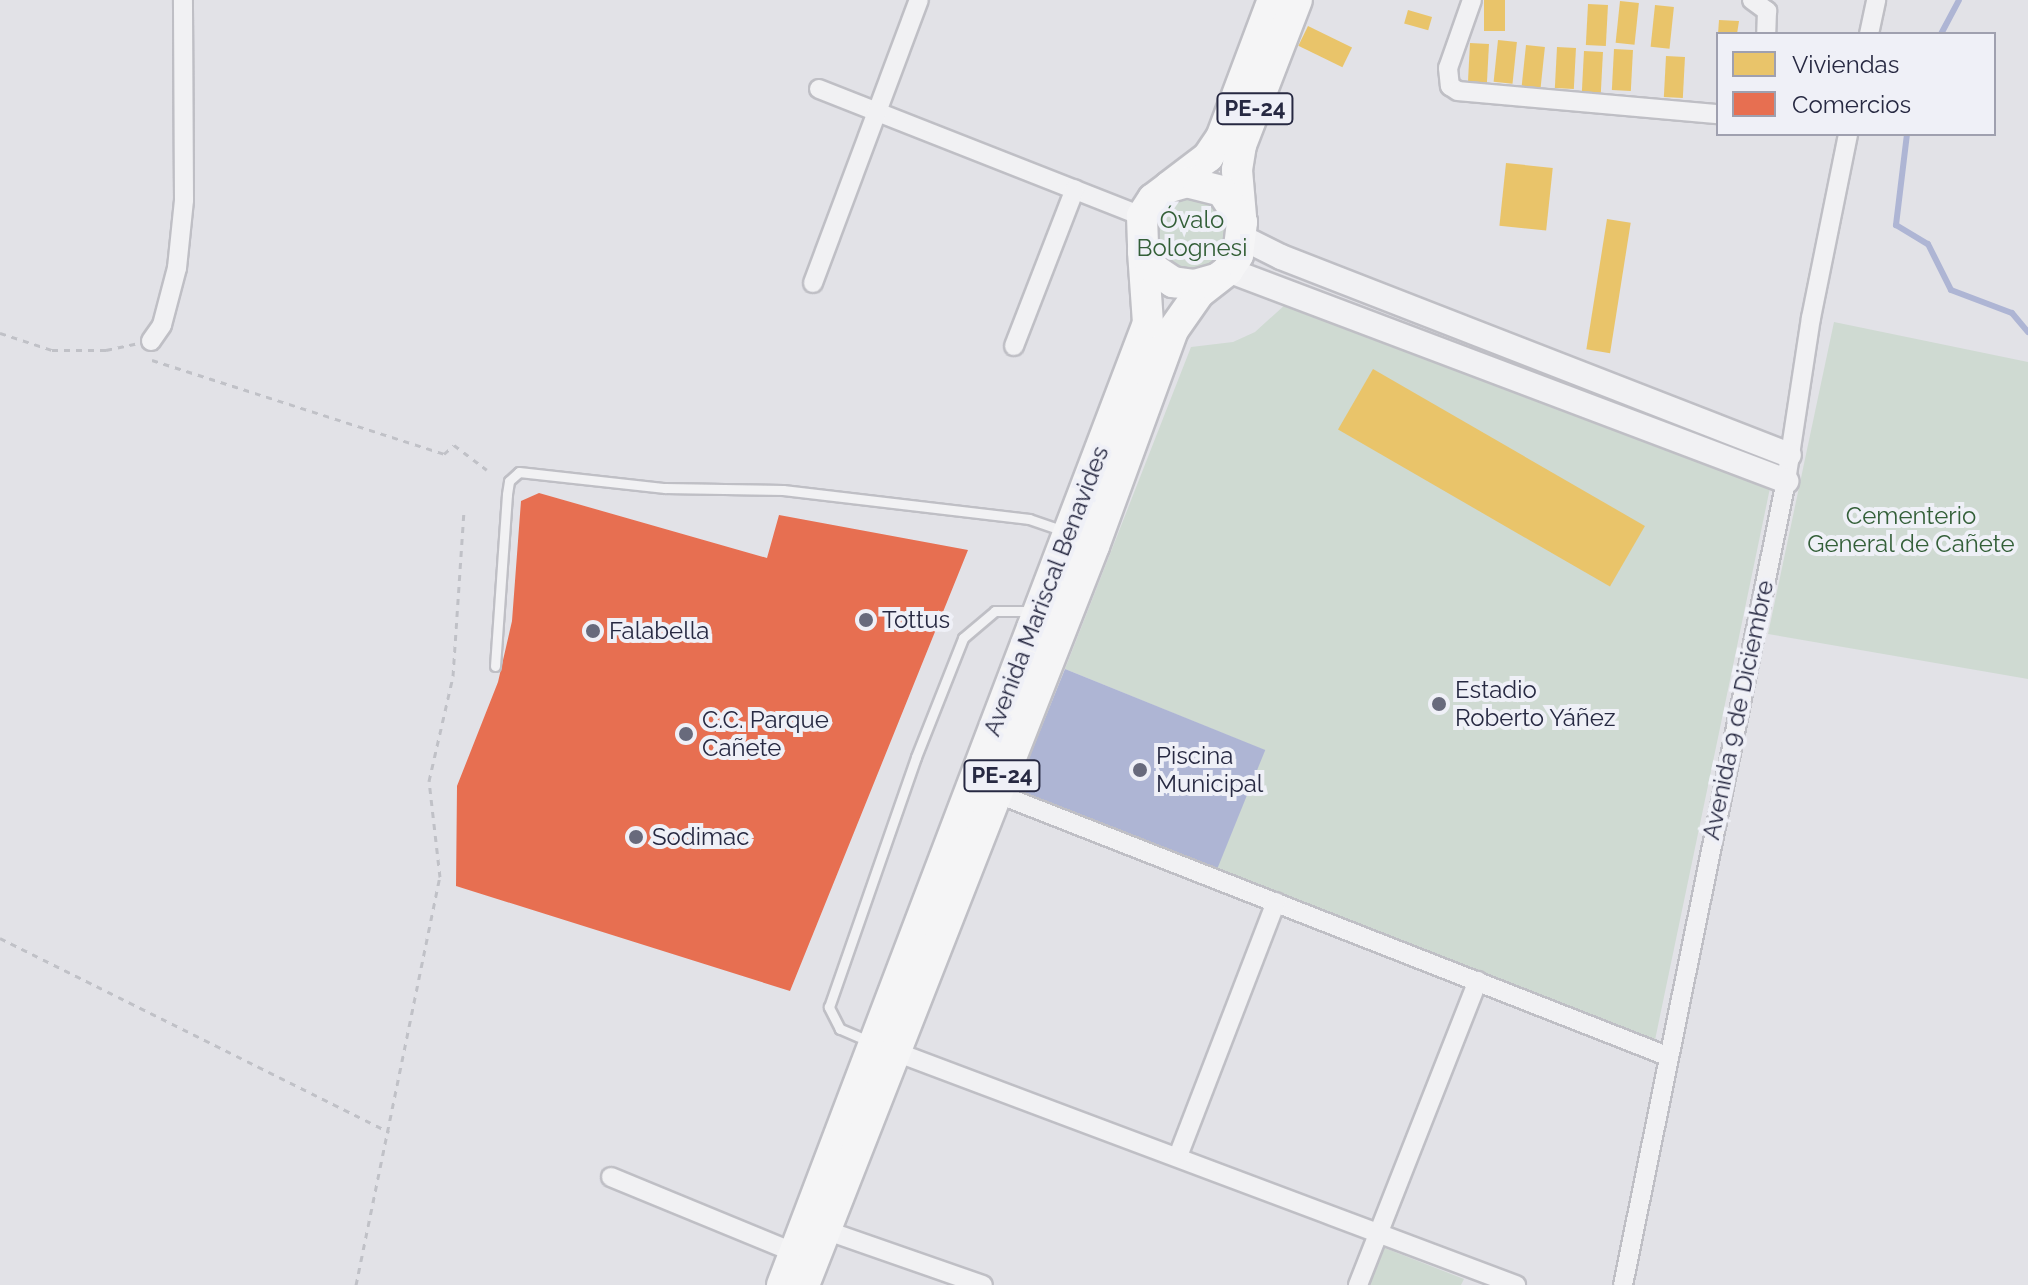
<!DOCTYPE html>
<meta charset="utf-8">
<style>
body{margin:0}
#map{position:relative;width:2028px;height:1285px;overflow:hidden;background:#e2e2e7;font-family:Raleway,sans-serif}
div>[style]{position:absolute}
[style*='--x']{left:calc(var(--x)*1px);top:calc(var(--y)*1px);width:calc(var(--w)*1px);rotate:calc(var(--a)*1deg)}
.green>*{inset:0;background:#cfdad2}
.round{border-radius:50%}
.water>*{inset:0;background:#aeb5d4;transform-origin:0 0}
.homes>*{inset:0;background:#e9c46a;transform-origin:0 0}
.shops>*{inset:0;background:#e76f51}
.stream>*{height:6px;margin:-3px;padding:0 3px;transform-origin:3px;border-radius:3px;background:#aeb5d4}
.path>*{height:3px;margin-top:-1.5px;transform-origin:0;background:repeating-linear-gradient(90deg,#c0c1c7 0 6px,transparent 0 12px)}
.roads{filter:drop-shadow(2px 0 #bfbfc5) drop-shadow(-2px 0 #bfbfc5) drop-shadow(0 2px #bfbfc5) drop-shadow(0 -2px #bfbfc5)}
.service>*{height:9px;margin:-4.5px;padding:0 4.5px;transform-origin:4.5px;border-radius:4.5px;background:#f1f1f3}
.minor>*{height:18px;margin:-9px;padding:0 9px;transform-origin:9px;border-radius:9px;background:#f1f1f3}
.tertiary>*{height:24px;margin:-12px;padding:0 12px;transform-origin:12px;border-radius:12px;background:#f1f1f3}
.trunk>*{height:30px;margin:-15px;padding:0 15px;transform-origin:15px;border-radius:15px;background:#f5f5f6}
.dots>*{width:22px;height:22px;translate:-50% -50%;box-sizing:border-box;border:4px solid #eff0f7;border-radius:50%}
span{translate:-50% -50%;white-space:nowrap;text-align:center;line-height:1.15;-webkit-text-stroke:8px #eff0f7;paint-order:stroke}
.shield-label span{padding:2px 6px;background:#eff0f7;border:2px solid;border-radius:6px;-webkit-text-stroke-width:0}
.shield-label{font-size:22px;color:#272942;font-weight:700}
.park-label{font-size:24px;color:#335f38}
.street-label{font-size:24px;color:#272942}
.poi-label{font-size:24px;color:#272942}
.left{translate:0 -50%;text-align:left}
.legend{position:absolute;left:1716px;top:32px;width:280px;height:104px;box-sizing:border-box;background:#eff0f7;border:2px solid #9fa0af;margin:0;padding:10px 14px;list-style:none;font-size:24px;color:#272942}
.legend li{display:flex;align-items:center;gap:16px;height:40px}
.legend b{width:40px;border:2px solid #9fa0af}
</style>
<div id="map">
<div class="green">
<i class="round" style="left:1153px;top:196px;width:76px;height:76px"></i>
<i style="clip-path:polygon(1287px 303px,1770px 488px,1655px 1040px,1216px 868px,1264px 750px,1065px 669px,1191px 347px,1233px 342px,1255px 332px)"></i>
<i style="clip-path:polygon(1834px 322px,2028px 362px,2028px 679px,1768px 634px)"></i>
<i style="clip-path:polygon(1377px 1245px,1464px 1279px,1461px 1285px,1361px 1285px)"></i>
</div>
<div class="water">
<i style="left:1065px;top:669px;width:216px;height:131px;rotate:22deg"></i>
</div>
<div class="homes">
<i style="left:1484px;top:0;width:21px;height:31px"></i>
<i style="left:1620px;top:1px;width:19px;height:42px;rotate:6deg"></i>
<i style="left:1588px;top:4px;width:20px;height:41px;rotate:3deg"></i>
<i style="left:1655px;top:5px;width:19px;height:42px;rotate:6deg"></i>
<i style="left:1408px;top:10px;width:25px;height:14px;rotate:16deg"></i>
<i style="clip-path:polygon(1719px 20px,1739px 21px,1737px 34px,1718px 34px)"></i>
<i style="left:1308px;top:26px;width:49px;height:22px;rotate:26deg"></i>
<i style="left:1498px;top:40px;width:19px;height:42px;rotate:6deg"></i>
<i style="left:1470px;top:43px;width:19px;height:41px;rotate:3deg"></i>
<i style="left:1526px;top:45px;width:19px;height:41px;rotate:6deg"></i>
<i style="left:1557px;top:47px;width:19px;height:41px;rotate:3deg"></i>
<i style="left:1614px;top:49px;width:19px;height:41px;rotate:3deg"></i>
<i style="left:1584px;top:51px;width:19px;height:41px;rotate:3deg"></i>
<i style="left:1666px;top:56px;width:19px;height:41px;rotate:3deg"></i>
<i style="left:1506px;top:163px;width:47px;height:63px;rotate:6deg"></i>
<i style="left:1607px;top:219px;width:24px;height:132px;rotate:9deg"></i>
<i style="left:1373px;top:369px;width:314px;height:70px;rotate:30deg"></i>
</div>
<div class="shops">
<i style="clip-path:polygon(539px 493px,767px 558px,779px 515px,968px 550px,790px 991px,456px 886px,457px 786px,498px 682px,512px 621px,521px 501px)"></i>
</div>
<div class="stream">
<i style="--x:1941;--y:34;--w:38;--a:-62"></i>
<i style="--x:1907;--y:134;--w:92;--a:96.9"></i>
<i style="--x:1896;--y:225;--w:37;--a:31"></i>
<i style="--x:1928;--y:244;--w:51;--a:63.4"></i>
<i style="--x:1951;--y:290;--w:65;--a:20.7"></i>
<i style="--x:2012;--y:313;--w:25;--a:50"></i>
</div>
<div class="path">
<i style="--x:0;--y:333;--w:55;--a:18.1"></i>
<i style="--x:52;--y:350;--w:54;--a:0"></i>
<i style="--x:106;--y:350;--w:30;--a:-12"></i>
<i style="--x:152;--y:360;--w:307;--a:17.8"></i>
<i style="--x:444;--y:454;--w:13;--a:-42"></i>
<i style="--x:454;--y:445;--w:41;--a:37.1"></i>
<i style="--x:0;--y:938;--w:435;--a:26.5"></i>
<i style="--x:356;--y:1285;--w:417;--a:-78.4"></i>
<i style="--x:440;--y:877;--w:97;--a:-96.5"></i>
<i style="--x:429;--y:781;--w:108;--a:-77.1"></i>
<i style="--x:453;--y:676;--w:167;--a:-86.2"></i>
</div>
<div class="roads">
<div class="service">
<i style="--x:495;--y:666;--w:172;--a:-86"></i>
<i style="--x:507;--y:494;--w:13;--a:-81"></i>
<i style="--x:509;--y:481;--w:13;--a:-42"></i>
<i style="--x:519;--y:472;--w:147;--a:6.3"></i>
<i style="--x:665;--y:488;--w:118;--a:1"></i>
<i style="--x:783;--y:490;--w:248;--a:6.7"></i>
<i style="--x:1029;--y:519;--w:37;--a:19"></i>
<i style="--x:871;--y:1042;--w:34;--a:-157"></i>
<i style="--x:840;--y:1029;--w:25;--a:-117"></i>
<i style="--x:829;--y:1007;--w:265;--a:-70.8"></i>
<i style="--x:916;--y:757;--w:128;--a:-68.4"></i>
<i style="--x:963;--y:638;--w:42;--a:-40.2"></i>
<i style="--x:995;--y:611;--w:39;--a:0"></i>
</div>
<div class="minor">
<i style="--x:1472;--y:0;--w:72;--a:109.4"></i>
<i style="--x:1448;--y:68;--w:18;--a:84"></i>
<i style="--x:1450;--y:86;--w:9;--a:32"></i>
<i style="--x:1458;--y:91;--w:261;--a:5.1"></i>
<i style="--x:1752;--y:0;--w:19;--a:36"></i>
<i style="--x:1767;--y:11;--w:23;--a:92"></i>
<i style="--x:1869;--y:34;--w:35;--a:-78"></i>
<i style="--x:819;--y:89;--w:347;--a:21.5"></i>
<i style="--x:813;--y:283;--w:302;--a:-69.5"></i>
<i style="--x:151;--y:341;--w:19;--a:-55"></i>
<i style="--x:162;--y:325;--w:59;--a:-75.3"></i>
<i style="--x:177;--y:268;--w:68;--a:-84.1"></i>
<i style="--x:184;--y:200;--w:200;--a:-90.3"></i>
<i style="--x:1014;--y:346;--w:168;--a:-68.8"></i>
<i style="--x:988;--y:790;--w:729;--a:21.39"></i>
<i style="--x:888;--y:1049;--w:671;--a:20.6"></i>
<i style="--x:1178;--y:1156;--w:272;--a:-68.9"></i>
<i style="--x:611;--y:1177;--w:199;--a:22.4"></i>
<i style="--x:825;--y:1230;--w:167;--a:19.2"></i>
<i style="--x:1358;--y:1285;--w:327;--a:-68.5"></i>
<i style="--x:1623;--y:1285;--w:820;--a:-78.54"></i>
<i style="--x:1786;--y:481;--w:165;--a:-81.3"></i>
<i style="--x:1811;--y:318;--w:188;--a:-78.6"></i>
</div>
<div class="tertiary">
<i style="--x:1243;--y:238;--w:42;--a:26.6"></i>
<i style="--x:1281;--y:257;--w:545;--a:21.29"></i>
<i style="--x:1228;--y:270;--w:597;--a:20.71"></i>
</div>
<div class="trunk">
<i style="--x:1170;--y:186;--w:48;--a:-37.3"></i>
<i style="--x:1208;--y:157;--w:23;--a:-56"></i>
<i style="--x:1221;--y:138;--w:147;--a:-69.4"></i>
<i style="--x:1241;--y:216;--w:46;--a:-95"></i>
<i style="--x:1237;--y:170;--w:25;--a:-81"></i>
<i style="--x:1241;--y:145;--w:155;--a:-68.9"></i>
<i style="--x:782;--y:1285;--w:1029;--a:-69.17"></i>
<i style="--x:1148;--y:323;--w:72;--a:-94"></i>
<i style="--x:804;--y:1285;--w:794;--a:-68.57"></i>
<i style="--x:1094;--y:546;--w:230;--a:-69.9"></i>
<i style="--x:1173;--y:330;--w:45;--a:-54.9"></i>
<i style="--x:1199;--y:293;--w:37;--a:-38"></i>
<i style="--x:1228;--y:270;--w:18;--a:-56"></i>
<i style="--x:1238;--y:255;--w:33;--a:-83"></i>
<i style="--x:1242;--y:222;--w:37;--a:-123"></i>
<i style="--x:1222;--y:191;--w:36;--a:-166"></i>
<i style="--x:1187;--y:182;--w:19;--a:164"></i>
<i style="--x:1169;--y:187;--w:20;--a:143"></i>
<i style="--x:1153;--y:199;--w:20;--a:123"></i>
<i style="--x:1142;--y:216;--w:35;--a:88"></i>
<i style="--x:1143;--y:251;--w:22;--a:58"></i>
<i style="--x:1155;--y:270;--w:22;--a:34"></i>
<i style="--x:1173;--y:282;--w:22;--a:8"></i>
<i style="--x:1195;--y:285;--w:22;--a:-16"></i>
</div>
</div>
<div class="dots">
<i style="left:866px;top:620px;background:#686a7c"></i>
<i style="left:593px;top:631px;background:#686a7c"></i>
<i style="left:1439px;top:704px;background:#686a7c"></i>
<i style="left:686px;top:734px;background:#686a7c"></i>
<i style="left:1140px;top:770px;background:#686a7c"></i>
<i style="left:636px;top:837px;background:#686a7c"></i>
</div>
<div class="shield-label">
<span style="left:1255px;top:109px">PE-24</span>
<span style="left:1002px;top:776px">PE-24</span>
</div>
<div class="park-label">
<span style="left:1192px;top:234px">Óvalo<br>Bolognesi</span>
<span style="left:1911px;top:530px">Cementerio<br>General de Cañete</span>
</div>
<div class="street-label">
<span style="left:1046px;top:591px;rotate:-69deg">Avenida Mariscal Benavides</span>
<span style="left:1738px;top:710px;rotate:-78deg">Avenida 9 de Diciembre</span>
</div>
<div class="poi-label">
<span class="left" style="left:882px;top:620px">Tottus</span>
<span class="left" style="left:609px;top:631px">Falabella</span>
<span class="left" style="left:1455px;top:704px">Estadio<br>Roberto Yáñez</span>
<span class="left" style="left:702px;top:734px">C.C. Parque<br>Cañete</span>
<span class="left" style="left:1156px;top:770px">Piscina<br>Municipal</span>
<span class="left" style="left:652px;top:837px">Sodimac</span>
</div>
<ul class="legend">
<li><b style="height:22px;background:#e9c46a"></b>Viviendas</li>
<li><b style="height:22px;background:#e76f51"></b>Comercios</li>
</ul>
</div>
